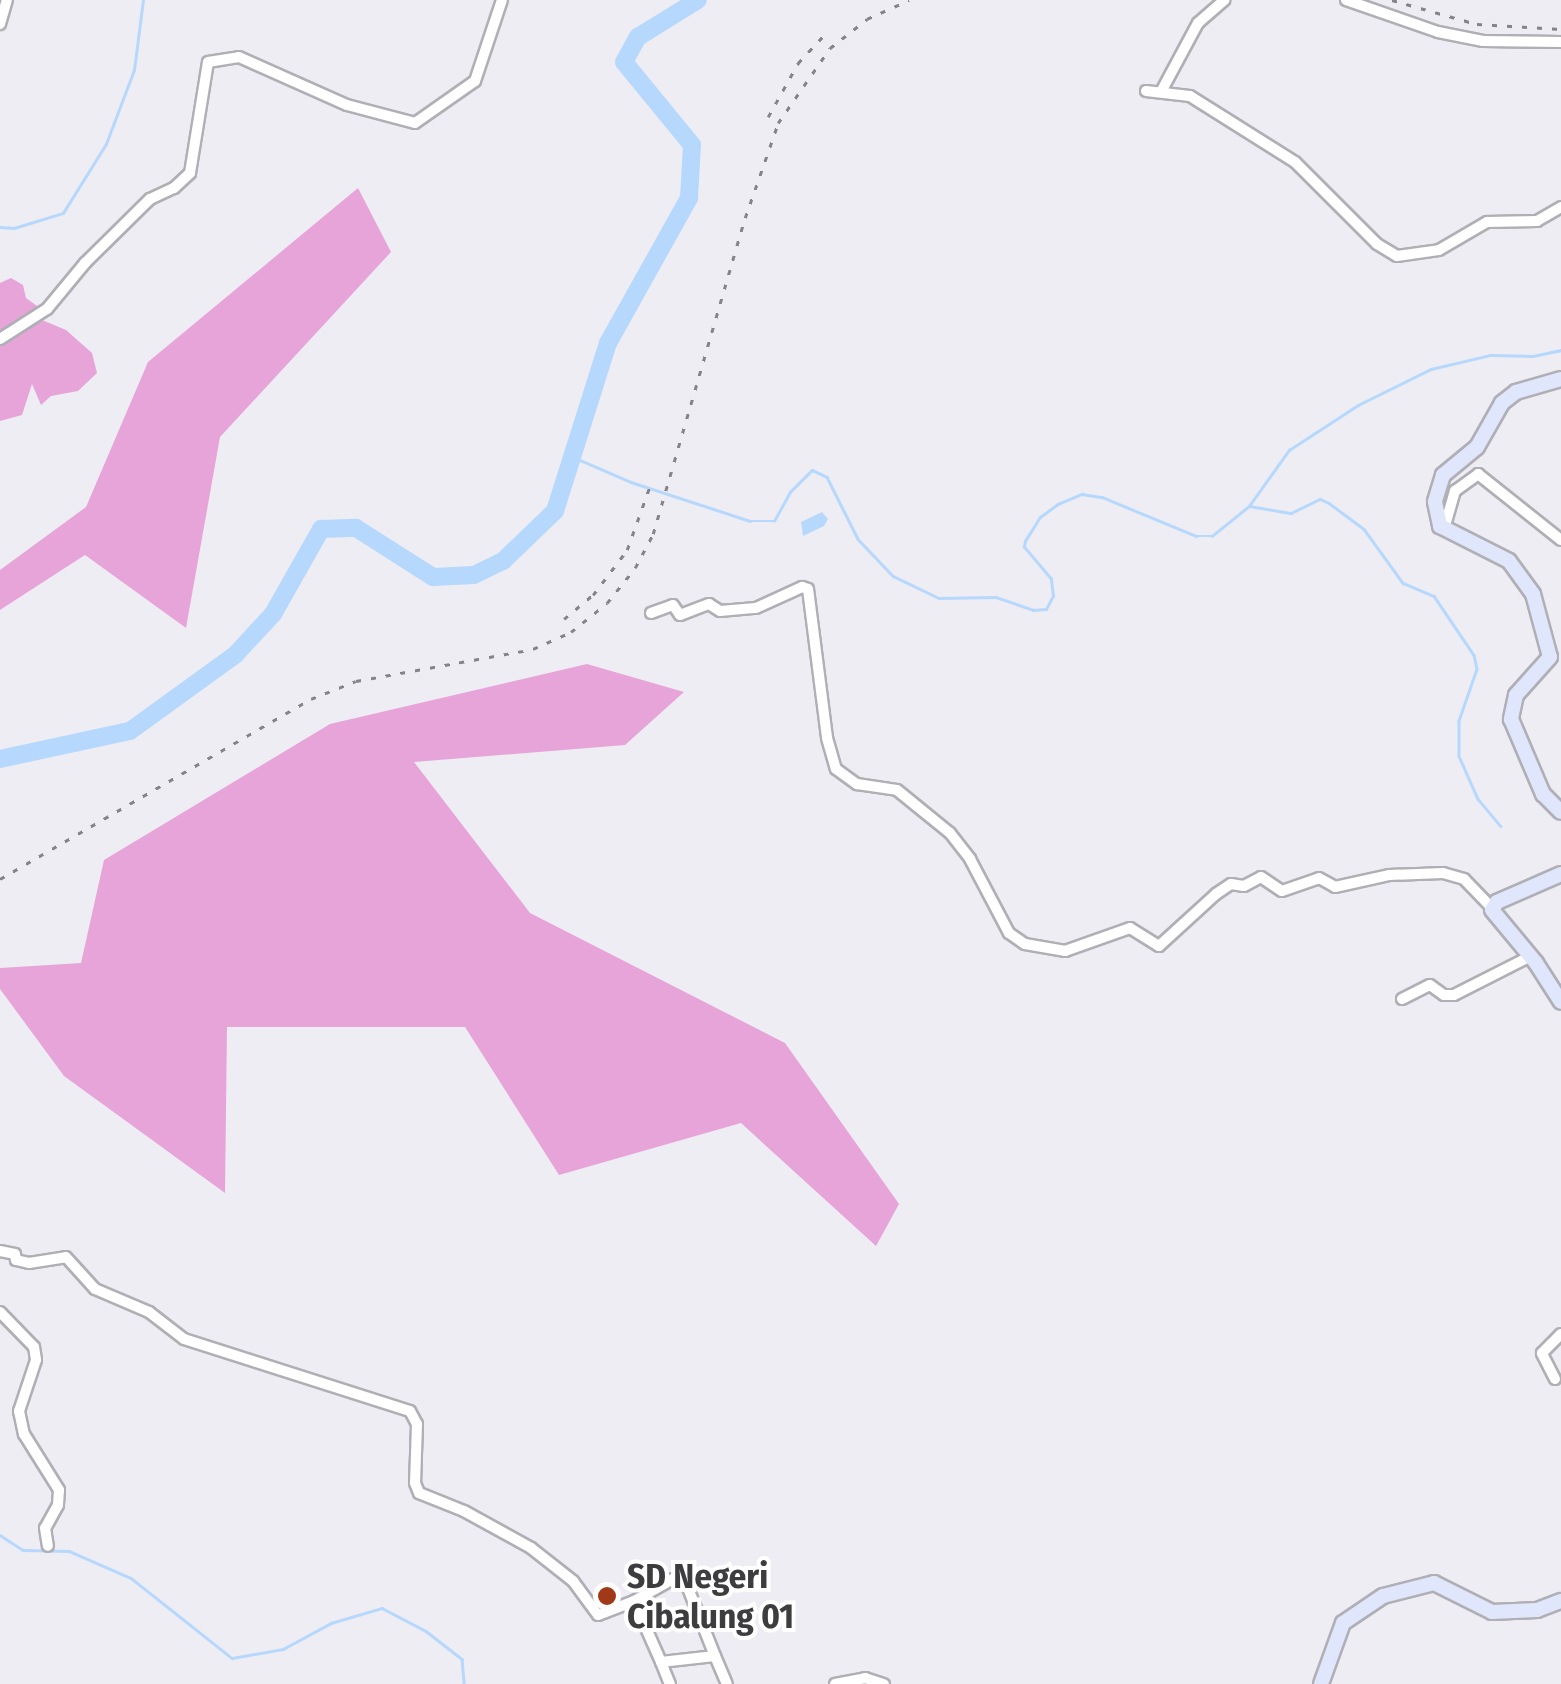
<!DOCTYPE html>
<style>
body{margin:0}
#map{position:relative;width:1561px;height:1684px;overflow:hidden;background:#eeedf4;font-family:"Fira Sans Condensed",sans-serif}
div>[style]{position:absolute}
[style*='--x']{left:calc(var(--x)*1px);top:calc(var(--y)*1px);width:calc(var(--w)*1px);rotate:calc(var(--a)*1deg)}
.forest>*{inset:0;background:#e7a4d9}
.water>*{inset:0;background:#b6d8fd}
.stream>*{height:2.5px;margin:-1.25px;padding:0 1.25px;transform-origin:1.25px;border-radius:1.25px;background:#b6d8fd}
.river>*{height:18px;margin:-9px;padding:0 9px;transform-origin:9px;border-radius:9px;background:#b6d8fd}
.roads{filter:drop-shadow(2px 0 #b0afb5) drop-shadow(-2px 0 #b0afb5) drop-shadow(0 2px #b0afb5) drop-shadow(0 -2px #b0afb5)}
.street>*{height:10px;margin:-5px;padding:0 5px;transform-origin:5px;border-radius:5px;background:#fff}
.secondary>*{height:14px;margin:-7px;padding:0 7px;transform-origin:7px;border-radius:7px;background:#e0e6fb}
.rail>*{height:2.5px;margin-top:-1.25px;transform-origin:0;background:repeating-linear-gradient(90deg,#848388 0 5px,transparent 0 15px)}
.dots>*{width:28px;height:28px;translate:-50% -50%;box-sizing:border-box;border:5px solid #fff;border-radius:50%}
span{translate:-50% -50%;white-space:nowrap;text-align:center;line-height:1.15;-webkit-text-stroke:8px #fff;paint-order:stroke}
.poi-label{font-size:35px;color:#3d3c3f;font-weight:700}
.left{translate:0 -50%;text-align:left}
</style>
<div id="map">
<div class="forest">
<i style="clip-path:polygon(358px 188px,391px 252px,220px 437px,186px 628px,85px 555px,0 610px,0 570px,86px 507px,148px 362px)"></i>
<i style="clip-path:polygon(11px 278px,23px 285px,26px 298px,37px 306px,42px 320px,66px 330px,92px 353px,97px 373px,78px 391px,51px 396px,41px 405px,32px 384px,22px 415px,0 421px,0 283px)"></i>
<i style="clip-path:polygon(587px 664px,684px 692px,625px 745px,414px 762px,530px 913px,785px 1043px,899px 1204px,876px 1246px,741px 1123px,559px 1175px,465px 1027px,227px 1027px,225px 1193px,64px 1076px,0 989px,0 968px,81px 963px,104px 860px,330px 724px)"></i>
</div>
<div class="water">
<i style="clip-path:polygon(822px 512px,828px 519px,824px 526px,803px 536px,801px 522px)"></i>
</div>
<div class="stream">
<i style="--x:0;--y:227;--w:14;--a:4"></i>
<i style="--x:14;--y:228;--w:51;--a:-17"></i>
<i style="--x:63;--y:213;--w:81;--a:-58.1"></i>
<i style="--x:106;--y:144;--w:79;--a:-69.3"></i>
<i style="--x:134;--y:70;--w:71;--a:-82.7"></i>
<i style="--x:573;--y:457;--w:63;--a:23.3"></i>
<i style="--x:631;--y:482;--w:125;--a:18.1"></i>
<i style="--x:750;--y:521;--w:24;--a:0"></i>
<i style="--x:774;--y:521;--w:33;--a:-61"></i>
<i style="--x:790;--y:492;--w:31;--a:-45"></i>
<i style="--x:812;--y:470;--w:17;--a:25"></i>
<i style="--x:827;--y:477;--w:69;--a:63.4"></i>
<i style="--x:858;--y:539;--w:51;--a:46.6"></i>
<i style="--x:893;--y:576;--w:51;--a:25.6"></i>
<i style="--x:939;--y:598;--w:57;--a:-1"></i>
<i style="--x:996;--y:597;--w:39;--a:19"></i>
<i style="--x:1033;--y:610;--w:13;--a:-4"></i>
<i style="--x:1046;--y:609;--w:15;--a:-62"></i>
<i style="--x:1053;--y:596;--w:17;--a:-97"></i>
<i style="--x:1051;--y:579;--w:42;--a:-130.2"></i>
<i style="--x:1024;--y:547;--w:6;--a:-81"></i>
<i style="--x:1025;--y:541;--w:28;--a:-58"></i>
<i style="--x:1040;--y:517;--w:22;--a:-36"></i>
<i style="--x:1058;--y:504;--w:26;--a:-23"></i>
<i style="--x:1082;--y:494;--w:20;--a:9"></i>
<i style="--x:1102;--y:497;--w:102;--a:22.5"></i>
<i style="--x:1196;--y:536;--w:16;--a:0"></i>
<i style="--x:1212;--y:536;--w:48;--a:-39"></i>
<i style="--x:1249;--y:506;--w:69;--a:-54.5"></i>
<i style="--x:1289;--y:450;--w:82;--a:-33.1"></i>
<i style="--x:1358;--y:405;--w:81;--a:-26.3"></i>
<i style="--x:1431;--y:369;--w:61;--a:-13.3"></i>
<i style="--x:1490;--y:355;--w:43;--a:1.3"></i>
<i style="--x:1533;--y:356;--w:29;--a:-12"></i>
<i style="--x:1249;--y:506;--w:43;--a:9.5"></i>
<i style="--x:1291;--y:513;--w:32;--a:-26"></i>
<i style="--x:1320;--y:499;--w:10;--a:24"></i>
<i style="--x:1329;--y:503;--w:44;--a:36.6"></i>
<i style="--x:1364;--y:529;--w:67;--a:54.2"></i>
<i style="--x:1403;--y:583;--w:34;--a:23"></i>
<i style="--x:1434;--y:596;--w:71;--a:55.9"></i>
<i style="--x:1474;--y:655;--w:14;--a:78"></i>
<i style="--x:1477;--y:669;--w:55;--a:109.1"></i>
<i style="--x:1459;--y:721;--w:35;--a:90"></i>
<i style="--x:1459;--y:756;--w:47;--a:66.2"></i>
<i style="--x:1478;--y:799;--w:35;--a:50"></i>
<i style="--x:0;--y:1535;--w:27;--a:33"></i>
<i style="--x:23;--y:1550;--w:46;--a:1.2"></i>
<i style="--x:69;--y:1551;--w:68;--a:23.5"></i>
<i style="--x:131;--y:1578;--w:129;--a:38.4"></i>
<i style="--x:232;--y:1658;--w:52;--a:-10"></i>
<i style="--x:283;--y:1649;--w:55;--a:-28.4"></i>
<i style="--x:331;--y:1623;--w:53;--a:-16.4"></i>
<i style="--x:382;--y:1608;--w:50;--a:27.6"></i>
<i style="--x:426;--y:1631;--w:46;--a:37.9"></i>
<i style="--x:462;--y:1659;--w:25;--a:85"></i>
</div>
<div class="river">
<i style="--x:0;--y:759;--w:133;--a:-12.2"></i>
<i style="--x:130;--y:731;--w:130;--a:-35.9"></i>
<i style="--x:235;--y:655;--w:56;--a:-47.2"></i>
<i style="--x:273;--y:614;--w:98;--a:-60.5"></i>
<i style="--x:321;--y:529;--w:35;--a:-2"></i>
<i style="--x:356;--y:528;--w:91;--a:32.5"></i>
<i style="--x:433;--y:577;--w:41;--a:-2.8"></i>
<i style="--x:474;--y:575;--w:32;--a:-26"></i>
<i style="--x:503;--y:561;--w:72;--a:-43.9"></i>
<i style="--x:555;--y:511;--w:176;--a:-72.5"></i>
<i style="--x:608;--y:343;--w:166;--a:-60.8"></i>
<i style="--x:689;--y:198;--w:53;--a:-86.8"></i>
<i style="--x:692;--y:145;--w:107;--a:-129.3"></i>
<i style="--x:624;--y:62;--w:29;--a:-61"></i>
<i style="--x:638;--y:37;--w:70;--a:-31.7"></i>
</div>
<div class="roads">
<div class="street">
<i style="--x:1346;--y:0;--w:97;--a:19.2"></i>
<i style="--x:1438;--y:32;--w:46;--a:11.3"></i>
<i style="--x:1483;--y:41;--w:78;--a:0.7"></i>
<i style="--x:0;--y:24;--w:25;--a:-74"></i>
<i style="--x:1162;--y:90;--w:76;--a:-61.8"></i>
<i style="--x:1198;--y:23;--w:35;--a:-41"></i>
<i style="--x:1146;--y:91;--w:44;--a:6.5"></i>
<i style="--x:1190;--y:96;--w:124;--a:32.2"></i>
<i style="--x:1295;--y:162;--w:116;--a:45"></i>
<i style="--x:1377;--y:244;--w:23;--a:31"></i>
<i style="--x:1397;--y:256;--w:42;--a:-8.1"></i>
<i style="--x:1439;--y:250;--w:56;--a:-30.3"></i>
<i style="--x:1487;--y:222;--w:50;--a:-1.1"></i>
<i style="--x:1537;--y:221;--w:28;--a:-30"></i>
<i style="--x:0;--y:339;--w:56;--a:-32.6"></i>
<i style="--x:47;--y:309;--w:60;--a:-50.4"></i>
<i style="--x:85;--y:263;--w:91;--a:-44.6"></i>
<i style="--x:150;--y:199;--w:26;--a:-25"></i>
<i style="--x:174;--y:188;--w:22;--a:-43"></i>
<i style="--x:190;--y:173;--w:112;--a:-80.8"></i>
<i style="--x:208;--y:62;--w:31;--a:-9"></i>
<i style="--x:239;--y:57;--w:118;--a:24"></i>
<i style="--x:347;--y:105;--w:70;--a:14.8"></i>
<i style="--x:415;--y:123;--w:73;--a:-35"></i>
<i style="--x:475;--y:81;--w:85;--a:-71.6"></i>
<i style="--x:1444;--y:529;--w:40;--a:-74"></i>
<i style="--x:1455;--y:491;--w:29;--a:-36"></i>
<i style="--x:1478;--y:474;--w:106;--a:38.5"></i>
<i style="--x:651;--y:613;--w:23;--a:-20"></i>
<i style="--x:673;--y:605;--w:12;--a:55"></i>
<i style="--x:680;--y:615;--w:31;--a:-21"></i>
<i style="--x:709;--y:604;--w:13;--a:32"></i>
<i style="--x:720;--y:611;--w:36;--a:-5"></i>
<i style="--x:756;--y:608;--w:51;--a:-24.5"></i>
<i style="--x:802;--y:587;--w:6;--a:18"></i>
<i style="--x:808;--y:589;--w:150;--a:82.7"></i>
<i style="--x:827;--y:738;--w:32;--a:74"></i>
<i style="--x:836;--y:769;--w:26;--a:36"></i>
<i style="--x:857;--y:784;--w:40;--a:8.5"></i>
<i style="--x:897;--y:790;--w:68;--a:39.1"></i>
<i style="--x:950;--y:833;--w:33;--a:52"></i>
<i style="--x:970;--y:859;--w:84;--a:62.2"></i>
<i style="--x:1009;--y:933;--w:19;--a:35"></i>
<i style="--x:1025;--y:944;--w:41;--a:9.9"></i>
<i style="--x:1065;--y:951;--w:69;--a:-19.5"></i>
<i style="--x:1130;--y:928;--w:34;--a:32"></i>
<i style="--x:1159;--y:946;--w:77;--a:-42.4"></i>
<i style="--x:1216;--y:894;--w:18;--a:-34"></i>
<i style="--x:1231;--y:884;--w:13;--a:9"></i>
<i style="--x:1244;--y:886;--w:19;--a:-28"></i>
<i style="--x:1261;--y:877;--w:25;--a:34"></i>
<i style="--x:1282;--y:891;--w:39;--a:-19"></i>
<i style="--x:1319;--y:878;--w:18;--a:29"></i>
<i style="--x:1335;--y:887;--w:55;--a:-12.5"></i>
<i style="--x:1389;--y:875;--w:54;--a:-2.1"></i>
<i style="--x:1443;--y:873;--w:22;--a:16"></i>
<i style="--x:1464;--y:879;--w:40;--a:46"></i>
<i style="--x:1402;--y:999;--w:31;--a:-27"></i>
<i style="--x:1430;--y:985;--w:17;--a:36"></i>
<i style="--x:1444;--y:995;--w:10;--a:0"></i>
<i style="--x:1454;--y:995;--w:86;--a:-26.9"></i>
<i style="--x:0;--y:1251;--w:15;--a:11"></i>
<i style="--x:15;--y:1254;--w:6;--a:81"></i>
<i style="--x:16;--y:1260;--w:13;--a:13"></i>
<i style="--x:29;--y:1263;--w:37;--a:-9"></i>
<i style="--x:66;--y:1257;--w:43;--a:47.8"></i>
<i style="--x:95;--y:1289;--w:59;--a:23.1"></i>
<i style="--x:149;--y:1312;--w:44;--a:37.6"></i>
<i style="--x:184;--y:1339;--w:237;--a:17.7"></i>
<i style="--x:410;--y:1411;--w:15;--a:62"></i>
<i style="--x:417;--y:1424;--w:59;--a:91.9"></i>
<i style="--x:415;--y:1483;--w:11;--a:68"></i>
<i style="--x:419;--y:1493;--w:48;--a:21.8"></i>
<i style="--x:464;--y:1511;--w:77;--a:28.9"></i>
<i style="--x:531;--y:1548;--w:53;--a:38.2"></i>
<i style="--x:573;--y:1581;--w:42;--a:53.7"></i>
<i style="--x:598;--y:1615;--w:39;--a:-21"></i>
<i style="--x:634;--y:1601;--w:67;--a:66.1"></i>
<i style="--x:661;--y:1662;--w:54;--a:-6.3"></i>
<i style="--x:715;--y:1656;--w:30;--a:67"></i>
<i style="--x:0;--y:1312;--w:49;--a:45.8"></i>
<i style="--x:34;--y:1347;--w:13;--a:81"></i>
<i style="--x:36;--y:1360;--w:54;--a:108.4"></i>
<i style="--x:19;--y:1411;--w:24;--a:78"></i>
<i style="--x:24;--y:1434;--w:66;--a:58"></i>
<i style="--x:59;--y:1490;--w:15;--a:94"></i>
<i style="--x:58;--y:1505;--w:26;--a:119"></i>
<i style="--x:45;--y:1528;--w:18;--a:81"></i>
<i style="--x:1555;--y:1379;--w:29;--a:-117"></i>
<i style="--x:1542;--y:1353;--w:27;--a:-45"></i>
<i style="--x:634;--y:1601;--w:45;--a:-29.4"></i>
<i style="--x:673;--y:1579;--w:11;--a:-5"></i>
<i style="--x:684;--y:1578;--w:84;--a:68.3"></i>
<i style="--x:661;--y:1662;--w:24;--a:68"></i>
<i style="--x:835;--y:1684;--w:31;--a:-11"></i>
<i style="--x:865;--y:1678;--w:20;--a:18"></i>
</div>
<div class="secondary">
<i style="--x:1561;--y:379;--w:47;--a:163.9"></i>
<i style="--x:1516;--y:392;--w:18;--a:142"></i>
<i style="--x:1502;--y:403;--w:51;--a:119.6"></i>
<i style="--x:1477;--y:447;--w:44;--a:140.5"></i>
<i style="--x:1443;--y:475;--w:28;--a:107"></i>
<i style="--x:1435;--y:502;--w:25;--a:78"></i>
<i style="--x:1440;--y:526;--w:77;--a:26.9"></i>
<i style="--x:1509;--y:561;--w:41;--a:54"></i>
<i style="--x:1533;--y:594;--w:65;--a:74.9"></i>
<i style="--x:1550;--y:657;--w:51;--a:131.8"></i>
<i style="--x:1516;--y:695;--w:25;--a:102"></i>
<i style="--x:1511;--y:719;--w:82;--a:66.9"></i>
<i style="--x:1543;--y:794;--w:25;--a:45"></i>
<i style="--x:1561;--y:874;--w:70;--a:156.4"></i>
<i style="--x:1497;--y:902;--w:9;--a:122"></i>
<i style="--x:1492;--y:910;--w:69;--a:50.3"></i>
<i style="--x:1536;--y:963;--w:46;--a:57.3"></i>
<i style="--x:1321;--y:1684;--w:65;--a:-70.2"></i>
<i style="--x:1343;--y:1623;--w:48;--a:-34"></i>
<i style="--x:1383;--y:1596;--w:53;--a:-14.3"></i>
<i style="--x:1434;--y:1583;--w:65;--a:26.6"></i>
<i style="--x:1492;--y:1612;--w:45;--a:-2.5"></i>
<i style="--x:1537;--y:1610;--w:26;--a:-21"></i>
</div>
</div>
<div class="rail">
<i style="--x:1392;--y:0;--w:88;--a:15.8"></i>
<i style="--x:1477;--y:24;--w:84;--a:3.4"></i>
<i style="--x:768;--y:117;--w:62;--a:-60.9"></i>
<i style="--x:798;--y:63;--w:38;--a:-47"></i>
<i style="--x:564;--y:619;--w:38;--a:-40"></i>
<i style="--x:593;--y:595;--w:56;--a:-52.9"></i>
<i style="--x:627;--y:550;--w:71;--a:-70.3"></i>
<i style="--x:0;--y:879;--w:359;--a:-30.1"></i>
<i style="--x:311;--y:699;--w:48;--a:-21.8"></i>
<i style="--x:356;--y:681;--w:180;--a:-10.2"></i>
<i style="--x:533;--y:649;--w:42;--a:-24.1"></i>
<i style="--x:571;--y:632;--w:46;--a:-38.9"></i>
<i style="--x:607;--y:603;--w:45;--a:-51.3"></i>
<i style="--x:635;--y:568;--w:38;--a:-62"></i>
<i style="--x:653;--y:534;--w:329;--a:-73.8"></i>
<i style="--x:745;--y:218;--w:101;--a:-70.8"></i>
<i style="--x:778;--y:123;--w:91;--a:-55.3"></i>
<i style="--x:830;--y:48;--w:47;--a:-38.1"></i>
<i style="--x:867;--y:19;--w:46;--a:-24.3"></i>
</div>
<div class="dots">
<i style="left:607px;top:1596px;background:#a03917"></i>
</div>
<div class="poi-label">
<span class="left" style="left:627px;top:1596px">SD Negeri<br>Cibalung 01</span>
</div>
</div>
